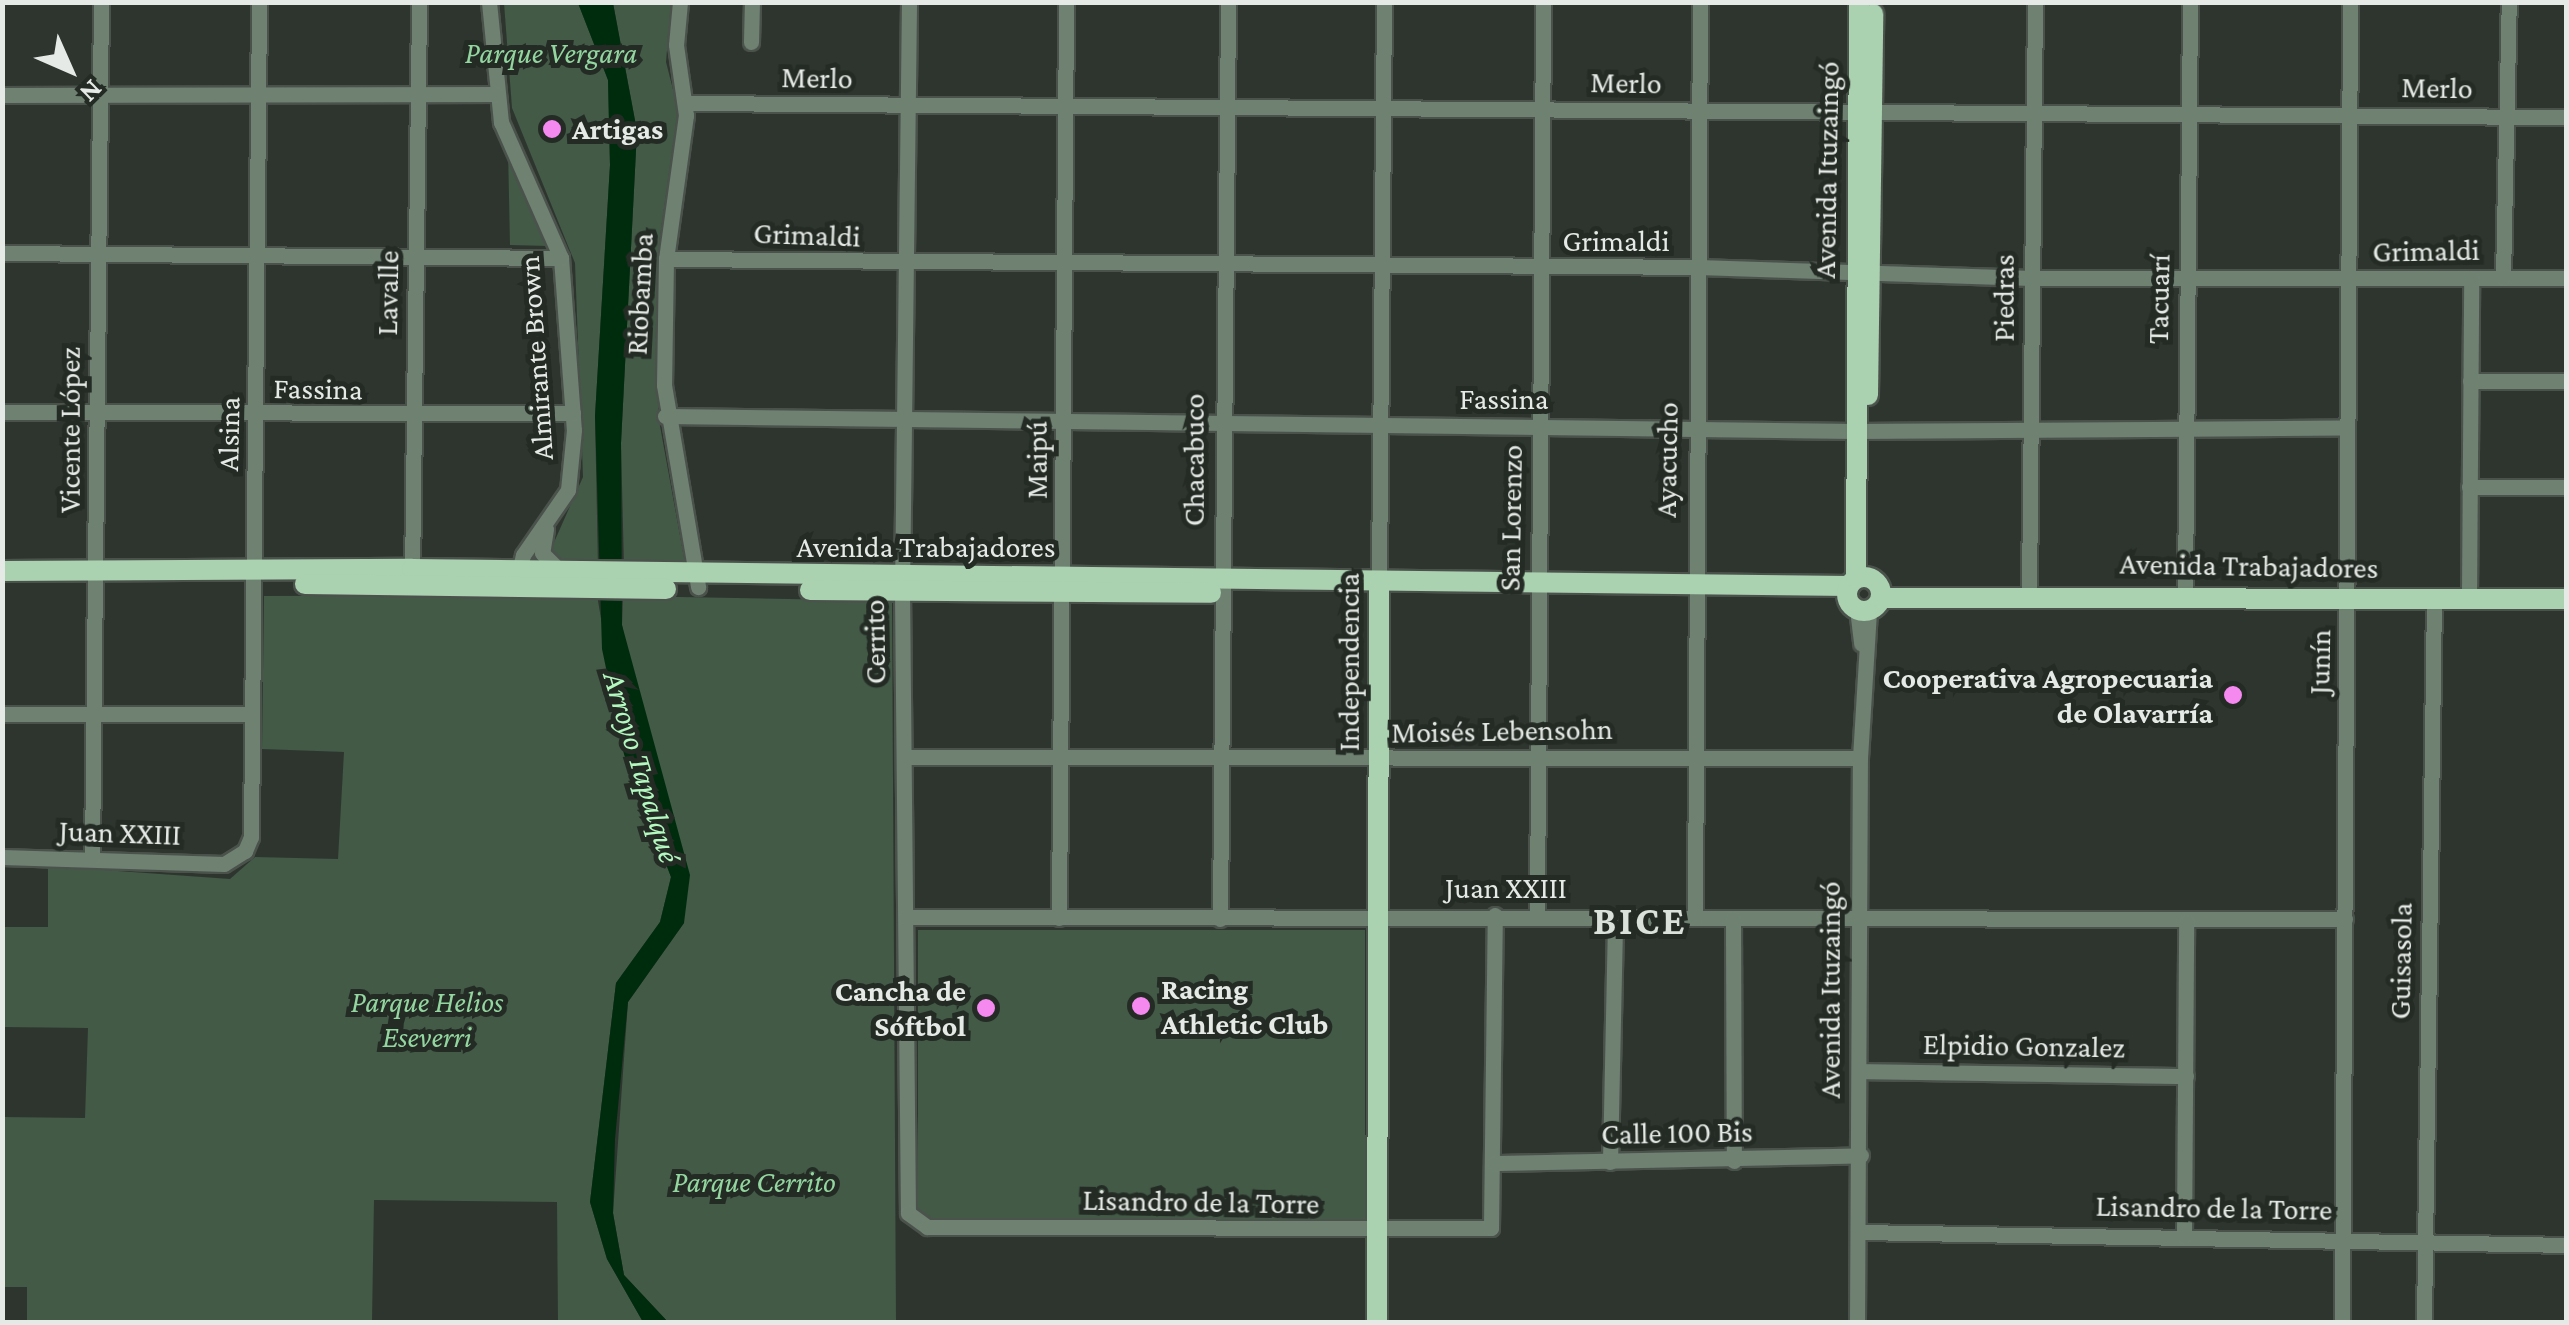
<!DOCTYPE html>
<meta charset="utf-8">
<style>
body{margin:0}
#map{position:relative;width:2569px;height:1325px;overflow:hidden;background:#2e352f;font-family:"Crimson Pro",serif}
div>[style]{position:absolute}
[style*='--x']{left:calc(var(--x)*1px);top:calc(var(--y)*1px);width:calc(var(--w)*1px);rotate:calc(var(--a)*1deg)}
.green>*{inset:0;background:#425a46;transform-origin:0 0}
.water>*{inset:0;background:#002c0e}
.roads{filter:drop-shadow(2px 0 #4b524c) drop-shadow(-2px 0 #4b524c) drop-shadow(0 2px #4b524c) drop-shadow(0 -2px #4b524c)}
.minor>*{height:15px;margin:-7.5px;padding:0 7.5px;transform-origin:7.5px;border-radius:7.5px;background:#6f8272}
.major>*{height:20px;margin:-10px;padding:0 10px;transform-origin:10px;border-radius:10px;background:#aad1b0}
.major>.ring{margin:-10px;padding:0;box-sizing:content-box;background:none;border:20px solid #aad1b0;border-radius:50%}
.dots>*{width:28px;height:28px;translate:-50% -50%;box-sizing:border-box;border:5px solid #242b25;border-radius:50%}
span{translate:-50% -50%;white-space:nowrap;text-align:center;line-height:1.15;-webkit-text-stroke:10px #242b25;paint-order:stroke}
.park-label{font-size:30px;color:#93d69f;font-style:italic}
.street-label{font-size:30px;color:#e6eae6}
.poi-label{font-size:30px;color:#e6eae6;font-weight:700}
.left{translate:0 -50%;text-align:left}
.right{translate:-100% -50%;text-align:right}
.water-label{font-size:32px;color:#b3f8bf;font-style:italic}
.district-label{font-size:40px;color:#d9e1da;font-weight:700;letter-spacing:2.5px}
.frame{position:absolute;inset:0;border:5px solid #e6eae6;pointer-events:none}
.north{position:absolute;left:20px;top:20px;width:100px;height:100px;-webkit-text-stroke:8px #242b25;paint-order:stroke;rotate:135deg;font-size:28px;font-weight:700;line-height:40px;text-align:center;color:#e6eae6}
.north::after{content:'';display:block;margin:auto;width:35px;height:45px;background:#e6eae6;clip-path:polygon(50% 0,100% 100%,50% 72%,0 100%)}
</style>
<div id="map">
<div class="green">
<i style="clip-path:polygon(504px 3px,578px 3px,608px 80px,610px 165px,595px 416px,598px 567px,568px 565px,551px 549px,583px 477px,575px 263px,512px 108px)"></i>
<i style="clip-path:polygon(613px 3px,671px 3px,666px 62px,678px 109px,659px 244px,658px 415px,685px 563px,624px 568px,621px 443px,637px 131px)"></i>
<i style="clip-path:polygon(508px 149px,548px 246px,510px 245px)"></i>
<i style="clip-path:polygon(597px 595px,624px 754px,671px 877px,660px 922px,616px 983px,590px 1202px,607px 1259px,643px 1322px,558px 1322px,557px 1202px,374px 1200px,372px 1322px,27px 1322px,27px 1287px,3px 1287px,3px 1117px,85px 1118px,88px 1028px,3px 1027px,3px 927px,48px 927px,48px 866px,230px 879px,255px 857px,338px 859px,344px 752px,262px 749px,264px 596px)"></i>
<i style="clip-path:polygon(623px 596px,892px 601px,896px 1322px,668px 1322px,624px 1275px,613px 1213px,628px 1002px,684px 923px,622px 625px)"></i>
<i style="left:918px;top:930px;width:447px;height:290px"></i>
</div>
<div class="water">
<i style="clip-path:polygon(578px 3px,613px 3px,637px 131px,621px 443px,622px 625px,690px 875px,684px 923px,628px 1002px,615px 1139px,613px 1213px,624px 1275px,668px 1322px,643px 1322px,607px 1259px,590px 1202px,616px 983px,660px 922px,671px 877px,624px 754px,602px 649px,595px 416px,610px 165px,608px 80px)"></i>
</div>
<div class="roads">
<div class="minor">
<i style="--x:489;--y:2;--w:121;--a:84.3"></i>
<i style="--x:501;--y:122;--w:149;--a:66.2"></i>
<i style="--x:561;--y:258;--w:172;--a:85.7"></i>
<i style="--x:574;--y:430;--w:60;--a:95.7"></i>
<i style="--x:568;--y:490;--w:79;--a:124.7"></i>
<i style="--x:523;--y:555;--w:25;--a:104"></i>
<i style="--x:680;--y:2;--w:43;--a:95.3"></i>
<i style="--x:676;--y:45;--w:71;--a:81.9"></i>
<i style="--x:686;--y:115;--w:145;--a:97.9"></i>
<i style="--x:666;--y:259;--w:126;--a:90.9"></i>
<i style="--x:664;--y:385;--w:205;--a:80.4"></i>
<i style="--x:909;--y:2;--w:589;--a:90.68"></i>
<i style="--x:902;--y:591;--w:622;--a:89.45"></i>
<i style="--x:908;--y:1213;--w:24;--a:36"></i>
<i style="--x:927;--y:1227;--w:564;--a:0.1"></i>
<i style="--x:1491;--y:1228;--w:313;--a:-89.3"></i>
<i style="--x:751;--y:42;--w:40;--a:-88.6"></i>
<i style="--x:2;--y:95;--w:494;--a:-0.1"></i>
<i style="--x:686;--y:103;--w:1880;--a:0.43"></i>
<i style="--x:2;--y:253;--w:559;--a:0.51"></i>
<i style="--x:666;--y:259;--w:1032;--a:0.44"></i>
<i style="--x:1698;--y:267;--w:334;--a:1.9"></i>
<i style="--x:2032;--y:278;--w:534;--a:0"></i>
<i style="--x:2503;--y:278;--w:276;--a:-88.8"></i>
<i style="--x:2470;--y:381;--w:96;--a:0"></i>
<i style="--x:2;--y:412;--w:571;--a:0.1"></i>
<i style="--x:665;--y:416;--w:1189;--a:0.72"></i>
<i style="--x:1854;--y:431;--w:489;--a:-0.4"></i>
<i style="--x:2469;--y:487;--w:97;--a:0"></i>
<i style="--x:546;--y:529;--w:24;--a:99"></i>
<i style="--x:542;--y:553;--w:25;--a:45"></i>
<i style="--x:412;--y:578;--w:576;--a:-89.3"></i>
<i style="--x:1379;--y:583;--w:581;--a:-89.51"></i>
<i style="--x:2029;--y:593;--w:591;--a:-89.42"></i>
<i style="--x:2185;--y:596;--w:594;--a:-89.52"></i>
<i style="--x:2469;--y:599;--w:321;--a:-89.6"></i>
<i style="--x:1857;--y:609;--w:35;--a:83"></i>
<i style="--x:2;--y:714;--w:250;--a:0"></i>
<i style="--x:904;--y:757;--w:956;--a:0.06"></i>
<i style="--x:2;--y:857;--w:222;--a:1.8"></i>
<i style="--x:224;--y:864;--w:25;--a:-32"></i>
<i style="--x:245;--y:851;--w:15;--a:-67"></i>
<i style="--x:251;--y:837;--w:835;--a:-89.45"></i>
<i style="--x:92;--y:858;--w:856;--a:-89.4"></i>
<i style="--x:1537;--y:914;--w:912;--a:-89.62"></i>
<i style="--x:906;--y:917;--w:1439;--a:0.08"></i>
<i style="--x:1059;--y:918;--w:916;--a:-89.56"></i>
<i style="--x:1695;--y:918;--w:916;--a:-89.69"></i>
<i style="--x:1220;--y:919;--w:917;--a:-89.5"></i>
<i style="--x:1733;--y:919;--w:242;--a:89.8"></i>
<i style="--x:1862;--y:1071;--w:324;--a:0.9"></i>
<i style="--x:1610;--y:1162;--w:244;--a:-88.8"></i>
<i style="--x:1494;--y:1163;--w:367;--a:-1.2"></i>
<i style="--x:1860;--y:1232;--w:706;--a:1.05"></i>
<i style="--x:2184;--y:1236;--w:314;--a:-89.6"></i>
<i style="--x:1857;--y:1322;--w:564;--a:-89.7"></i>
<i style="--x:1860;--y:758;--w:148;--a:-86.5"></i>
<i style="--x:2342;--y:1322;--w:1320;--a:-89.65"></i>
<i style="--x:2424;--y:1322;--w:723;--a:-89.21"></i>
</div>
<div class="major">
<i style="--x:1868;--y:395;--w:381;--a:-89.2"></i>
<i style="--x:2;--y:571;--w:410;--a:-0.3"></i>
<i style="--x:412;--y:569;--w:1437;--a:0.68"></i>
<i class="ring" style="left:1847px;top:577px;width:14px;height:14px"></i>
<i style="--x:1856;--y:578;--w:576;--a:-89.7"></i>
<i style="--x:305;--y:584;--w:361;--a:0.8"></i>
<i style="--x:810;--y:590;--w:401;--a:0.4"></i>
<i style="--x:1881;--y:598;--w:685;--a:0.08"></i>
<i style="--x:1377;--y:1322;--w:739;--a:-89.84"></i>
</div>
</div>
<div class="dots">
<i style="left:552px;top:129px;background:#f589ef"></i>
<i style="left:2233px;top:695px;background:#f589ef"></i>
<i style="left:1141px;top:1006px;background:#f589ef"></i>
<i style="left:986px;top:1008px;background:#f589ef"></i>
</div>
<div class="park-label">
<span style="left:551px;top:53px">Parque Vergara</span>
<span style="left:427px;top:1019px">Parque Helios<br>Eseverri</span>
<span style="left:754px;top:1182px">Parque Cerrito</span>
</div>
<div class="street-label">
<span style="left:817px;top:78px;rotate:1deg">Merlo</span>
<span style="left:1626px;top:83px;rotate:1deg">Merlo</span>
<span style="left:2437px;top:88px;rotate:1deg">Merlo</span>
<span style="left:1827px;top:170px;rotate:-89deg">Avenida Ituzaingó</span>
<span style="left:807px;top:235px;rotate:2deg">Grimaldi</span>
<span style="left:1616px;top:241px">Grimaldi</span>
<span style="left:2426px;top:251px;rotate:-1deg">Grimaldi</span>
<span style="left:388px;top:293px;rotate:-89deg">Lavalle</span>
<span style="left:640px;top:294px;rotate:-87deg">Riobamba</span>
<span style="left:2004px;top:298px;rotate:-90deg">Piedras</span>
<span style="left:2159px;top:299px;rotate:-89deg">Tacuarí</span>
<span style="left:536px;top:358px;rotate:-94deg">Almirante Brown</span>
<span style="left:318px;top:389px;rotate:1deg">Fassina</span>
<span style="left:1504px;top:399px">Fassina</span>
<span style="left:70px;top:430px;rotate:-90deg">Vicente López</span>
<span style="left:229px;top:434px;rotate:-89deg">Alsina</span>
<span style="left:1037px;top:460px;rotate:-90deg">Maipú</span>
<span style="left:1194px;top:460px;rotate:-90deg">Chacabuco</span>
<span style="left:1667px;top:460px;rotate:-89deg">Ayacucho</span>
<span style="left:1511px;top:518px;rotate:-89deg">San Lorenzo</span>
<span style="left:926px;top:547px">Avenida Trabajadores</span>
<span style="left:2249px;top:566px;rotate:1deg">Avenida Trabajadores</span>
<span style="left:875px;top:642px;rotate:-91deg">Cerrito</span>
<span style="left:1349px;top:662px;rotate:-90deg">Independencia</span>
<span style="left:2320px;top:662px;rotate:-89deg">Junín</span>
<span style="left:1502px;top:731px;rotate:-1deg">Moisés Lebensohn</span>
<span style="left:120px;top:833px;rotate:2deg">Juan XXIII</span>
<span style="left:1506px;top:888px">Juan XXIII</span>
<span style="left:2401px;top:961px;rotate:-89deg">Guisasola</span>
<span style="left:1830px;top:990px;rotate:-90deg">Avenida Ituzaingó</span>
<span style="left:2024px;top:1046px;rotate:1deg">Elpidio Gonzalez</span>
<span style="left:1677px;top:1133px;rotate:-1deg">Calle 100 Bis</span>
<span style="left:1201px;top:1202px;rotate:1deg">Lisandro de la Torre</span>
<span style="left:2214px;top:1208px;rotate:1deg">Lisandro de la Torre</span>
</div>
<div class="poi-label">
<span class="left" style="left:572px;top:129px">Artigas</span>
<span class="right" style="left:2213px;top:695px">Cooperativa Agropecuaria<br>de Olavarría</span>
<span class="left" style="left:1161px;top:1006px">Racing<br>Athletic Club</span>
<span class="right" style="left:966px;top:1008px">Cancha de<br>Sóftbol</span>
</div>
<div class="water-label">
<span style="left:642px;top:767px;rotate:73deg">Arroyo Tapalqué</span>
</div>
<div class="district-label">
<span style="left:1640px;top:921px">BICE</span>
</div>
<div class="frame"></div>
<div class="north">N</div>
</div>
